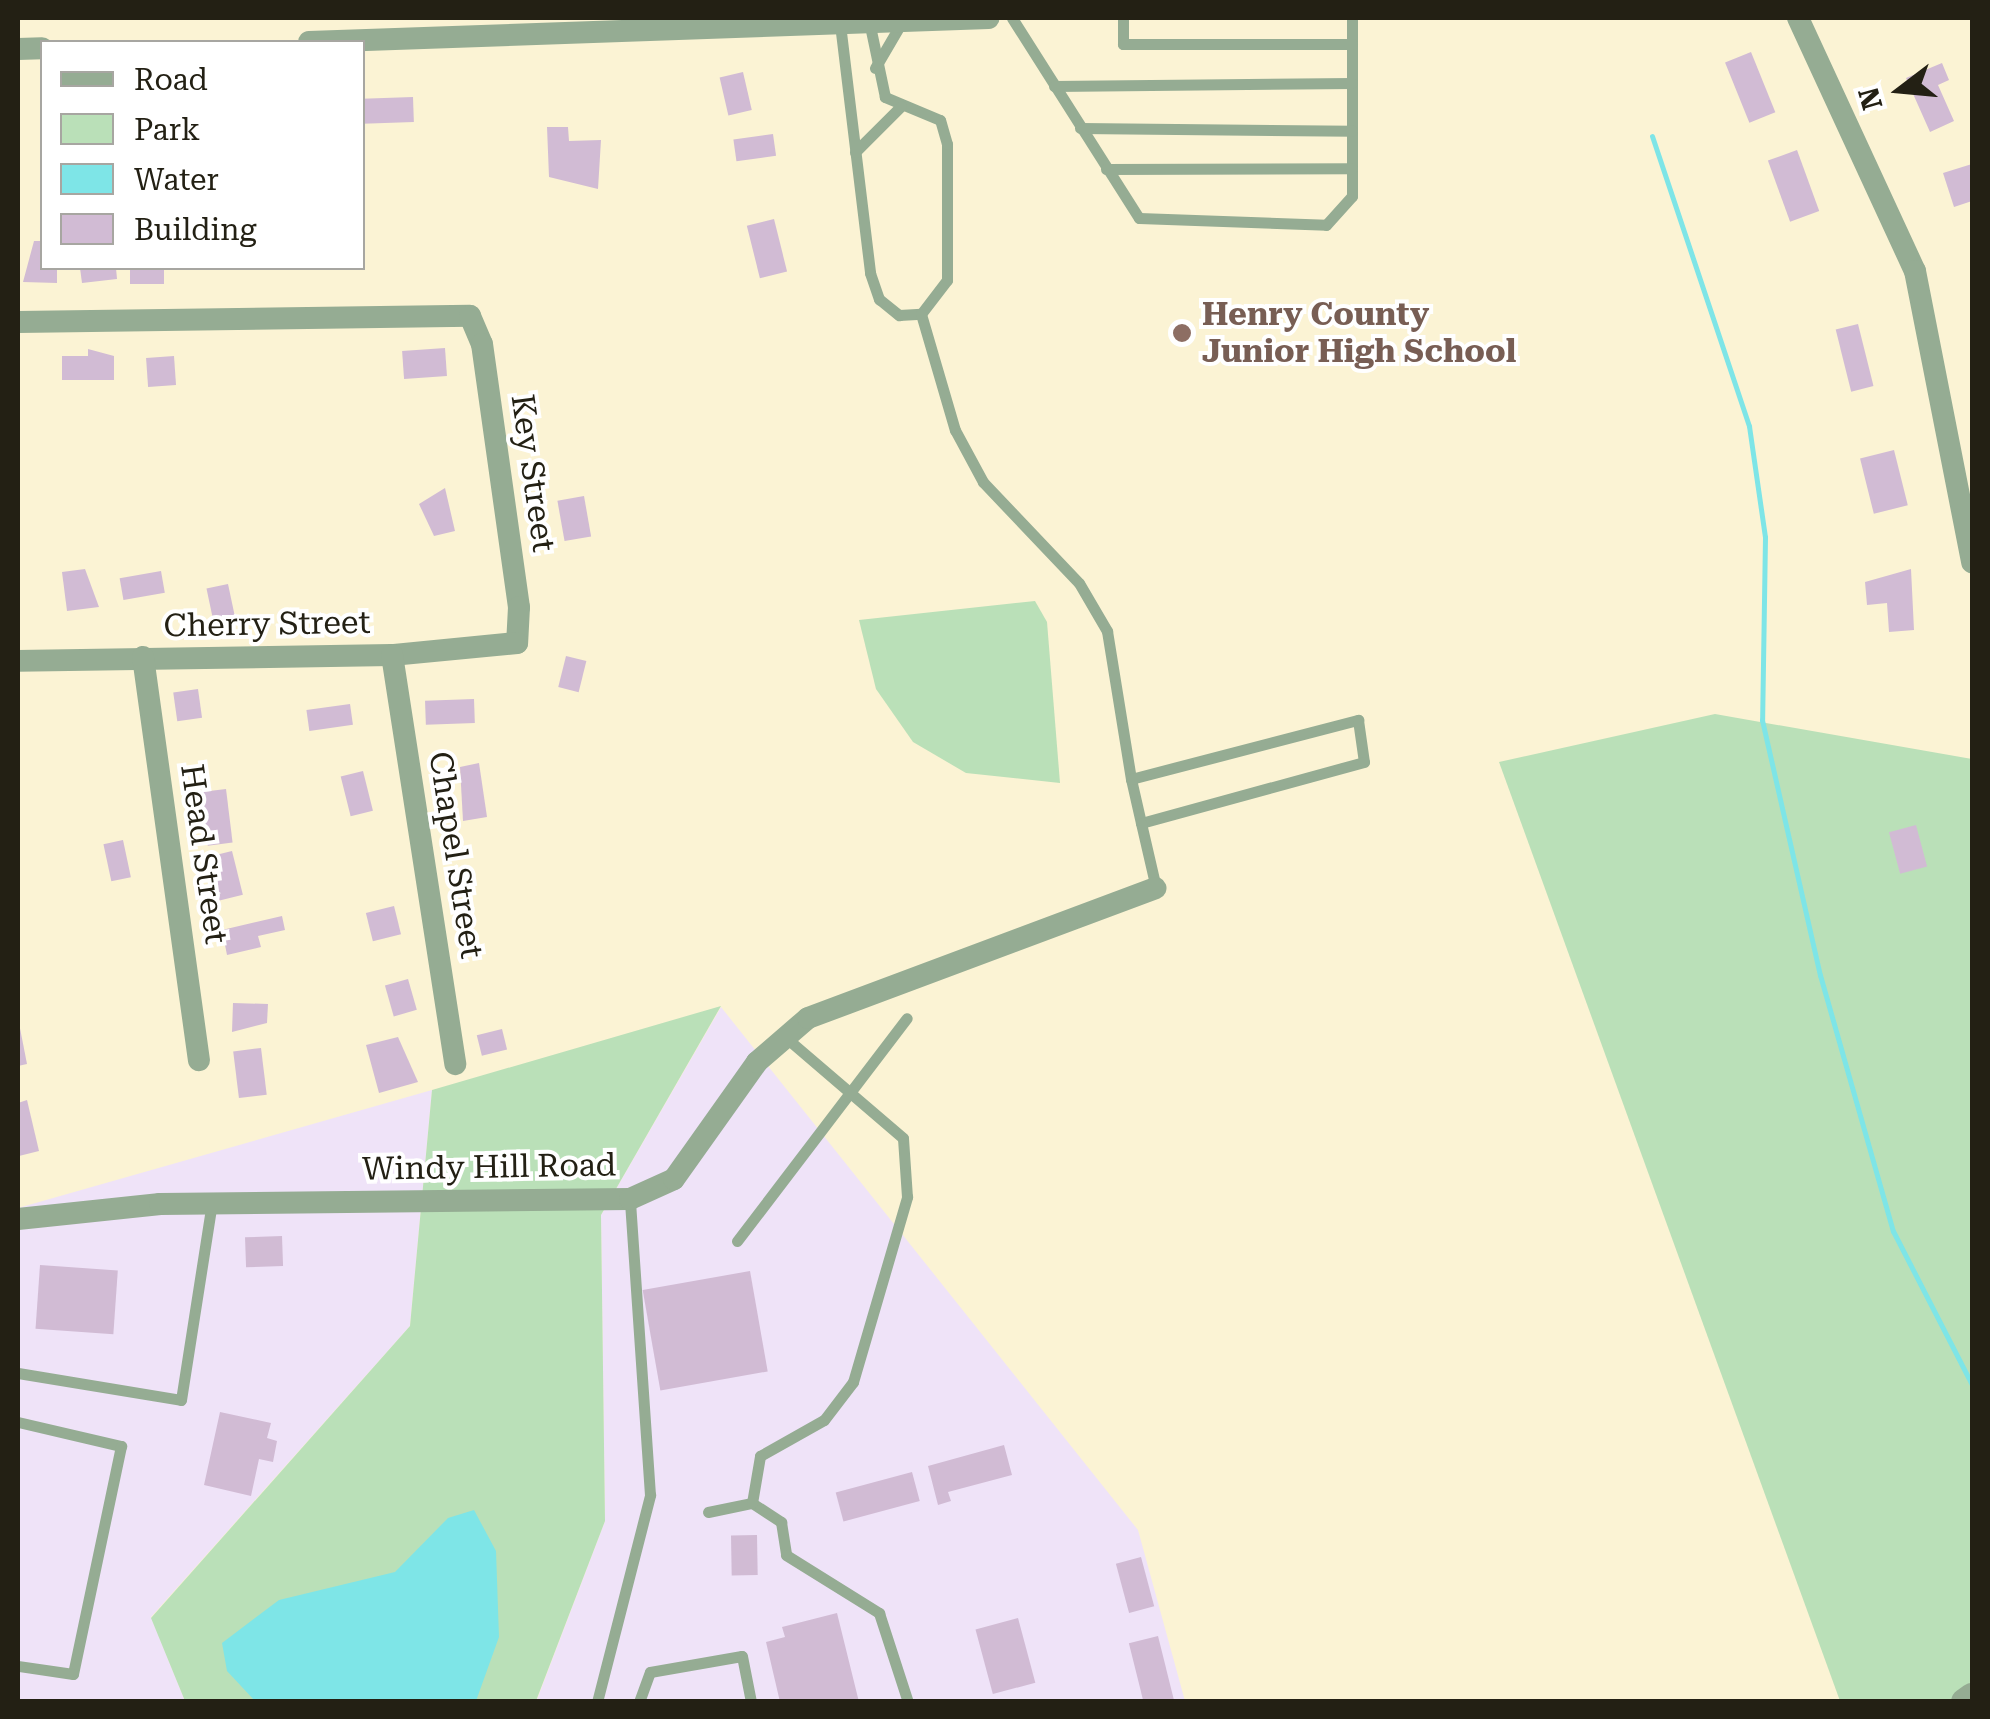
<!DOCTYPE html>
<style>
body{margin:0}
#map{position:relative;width:1990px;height:1719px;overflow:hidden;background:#fbf3d4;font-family:"Roboto Serif",serif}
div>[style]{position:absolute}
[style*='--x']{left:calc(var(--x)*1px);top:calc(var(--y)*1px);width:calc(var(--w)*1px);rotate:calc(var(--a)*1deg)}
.commercial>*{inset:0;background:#efe3f8}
.green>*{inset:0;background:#bae0b8}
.water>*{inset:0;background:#7ee5e7}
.stream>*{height:5px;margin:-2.5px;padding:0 2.5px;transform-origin:2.5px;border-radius:2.5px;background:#7ee5e7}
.building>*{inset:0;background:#d1bbd4;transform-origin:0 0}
.service>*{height:11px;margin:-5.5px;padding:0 5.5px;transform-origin:5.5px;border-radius:5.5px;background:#95ac93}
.minor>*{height:22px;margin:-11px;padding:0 11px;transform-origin:11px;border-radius:11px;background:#95ac93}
.tertiary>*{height:28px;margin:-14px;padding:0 14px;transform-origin:14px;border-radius:14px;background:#95ac93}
.dots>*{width:28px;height:28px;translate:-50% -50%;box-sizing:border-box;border:5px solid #fff;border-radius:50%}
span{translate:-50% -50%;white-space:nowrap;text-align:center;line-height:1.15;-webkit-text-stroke:8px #fff;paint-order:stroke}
.education-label{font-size:32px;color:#785e54;font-weight:700}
.left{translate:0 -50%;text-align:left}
.street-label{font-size:32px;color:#232014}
.frame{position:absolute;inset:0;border:20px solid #232014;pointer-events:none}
.legend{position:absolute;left:40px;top:40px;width:325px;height:230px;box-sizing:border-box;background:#fff;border:2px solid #a7a6a1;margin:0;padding:12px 18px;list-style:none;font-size:30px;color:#232014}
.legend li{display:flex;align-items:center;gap:20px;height:50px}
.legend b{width:50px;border:2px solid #a7a6a1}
.north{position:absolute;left:1850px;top:40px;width:100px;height:100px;-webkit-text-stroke:8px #fff;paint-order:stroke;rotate:254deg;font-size:28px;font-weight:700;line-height:40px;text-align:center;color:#232014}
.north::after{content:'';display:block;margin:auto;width:35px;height:45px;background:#232014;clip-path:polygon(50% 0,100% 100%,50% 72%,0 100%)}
</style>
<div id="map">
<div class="commercial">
<i style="clip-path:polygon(721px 1007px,1138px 1530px,1185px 1701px,536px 1702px,605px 1521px,601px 1215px)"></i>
<i style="clip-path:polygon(432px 1090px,410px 1326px,151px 1617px,185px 1701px,18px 1702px,18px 1208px)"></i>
</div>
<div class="green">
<i style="clip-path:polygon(1035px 601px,1047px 622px,1060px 783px,966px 773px,913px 742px,876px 689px,859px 620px)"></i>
<i style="clip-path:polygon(1715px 714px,1972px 759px,1972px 1701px,1840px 1701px,1499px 762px)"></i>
<i style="clip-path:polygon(721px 1006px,601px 1215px,605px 1521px,536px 1701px,185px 1701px,151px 1618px,410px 1326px,432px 1090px)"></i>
</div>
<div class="water">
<i style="clip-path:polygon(474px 1510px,496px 1551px,499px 1637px,476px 1701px,255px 1701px,227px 1671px,222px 1643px,279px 1600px,395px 1572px,448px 1518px)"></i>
</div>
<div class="stream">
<i style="--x:1652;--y:136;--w:306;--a:71.5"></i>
<i style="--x:1749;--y:426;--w:112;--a:81.8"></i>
<i style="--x:1765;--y:537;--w:183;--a:90.9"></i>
<i style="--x:1762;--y:720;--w:262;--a:77.2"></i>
<i style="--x:1820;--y:975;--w:266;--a:74.1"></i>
<i style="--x:1893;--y:1231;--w:173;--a:62.8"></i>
</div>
<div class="building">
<i style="left:1751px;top:52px;width:65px;height:28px;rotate:68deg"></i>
<i style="clip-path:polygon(1942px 63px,1949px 80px,1938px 85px,1954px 121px,1930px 132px,1906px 78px)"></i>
<i style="left:743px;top:72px;width:39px;height:24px;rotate:77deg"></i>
<i style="left:413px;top:97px;width:25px;height:51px;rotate:88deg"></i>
<i style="clip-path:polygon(547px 127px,568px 127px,569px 141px,601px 140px,598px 189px,549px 177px)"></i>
<i style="left:773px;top:134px;width:22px;height:40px;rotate:82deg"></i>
<i style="left:1797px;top:150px;width:65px;height:31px;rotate:70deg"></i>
<i style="clip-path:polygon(1972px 164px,1972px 201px,1954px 207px,1943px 173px)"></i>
<i style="left:774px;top:219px;width:54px;height:28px;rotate:76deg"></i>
<i style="clip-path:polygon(34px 241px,42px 241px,42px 268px,57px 268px,57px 283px,23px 282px)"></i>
<i style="clip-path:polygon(80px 268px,116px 268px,117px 279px,82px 283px)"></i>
<i style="left:130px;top:268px;width:34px;height:16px"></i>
<i style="left:1858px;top:324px;width:64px;height:23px;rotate:76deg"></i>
<i style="left:445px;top:348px;width:28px;height:43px;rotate:86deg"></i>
<i style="clip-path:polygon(88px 349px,114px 356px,114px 380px,62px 380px,62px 356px,88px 356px)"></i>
<i style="left:174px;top:356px;width:29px;height:28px;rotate:86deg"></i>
<i style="left:1894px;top:450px;width:57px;height:35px;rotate:76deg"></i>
<i style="clip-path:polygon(445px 488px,455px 531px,434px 536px,419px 504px)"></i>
<i style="left:584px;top:496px;width:41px;height:27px;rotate:80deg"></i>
<i style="clip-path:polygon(85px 569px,99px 607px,67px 611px,62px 572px)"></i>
<i style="clip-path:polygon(1911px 569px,1914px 630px,1889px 632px,1887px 603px,1867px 605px,1865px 582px)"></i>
<i style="left:161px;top:571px;width:22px;height:42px;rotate:80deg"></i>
<i style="left:228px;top:584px;width:38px;height:22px;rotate:78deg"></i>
<i style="left:566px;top:656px;width:21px;height:32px;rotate:14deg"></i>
<i style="left:198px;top:689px;width:29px;height:25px;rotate:82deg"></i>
<i style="left:474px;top:699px;width:24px;height:49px;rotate:88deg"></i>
<i style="left:350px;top:704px;width:21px;height:44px;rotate:82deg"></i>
<i style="clip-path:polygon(479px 763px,487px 817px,463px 821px,460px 767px)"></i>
<i style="left:363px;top:771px;width:41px;height:23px;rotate:76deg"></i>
<i style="left:226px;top:789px;width:54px;height:25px;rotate:83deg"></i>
<i style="left:1916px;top:825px;width:43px;height:28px;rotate:75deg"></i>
<i style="left:123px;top:840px;width:38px;height:20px;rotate:78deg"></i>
<i style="left:232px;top:851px;width:45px;height:24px;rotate:76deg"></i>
<i style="left:394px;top:906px;width:29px;height:29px;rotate:76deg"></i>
<i style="clip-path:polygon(282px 916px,285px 930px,258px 936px,261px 947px,227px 955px,222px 930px)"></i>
<i style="left:408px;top:979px;width:32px;height:24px;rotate:74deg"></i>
<i style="clip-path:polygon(233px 1003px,268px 1004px,267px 1023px,232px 1032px)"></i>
<i style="clip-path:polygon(18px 1018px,27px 1064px,18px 1066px)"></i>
<i style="left:502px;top:1029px;width:21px;height:26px;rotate:76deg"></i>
<i style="clip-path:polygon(398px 1037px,418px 1082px,379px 1093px,366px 1045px)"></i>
<i style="left:261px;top:1048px;width:47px;height:28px;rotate:83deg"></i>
<i style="clip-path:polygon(27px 1100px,39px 1151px,19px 1156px,18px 1103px)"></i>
<i style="left:282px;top:1236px;width:30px;height:37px;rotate:88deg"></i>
<i style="left:40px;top:1265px;width:78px;height:64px;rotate:4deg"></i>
<i style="left:750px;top:1271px;width:102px;height:109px;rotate:80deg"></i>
<i style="clip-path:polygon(220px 1412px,271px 1423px,267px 1438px,277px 1441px,273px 1462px,259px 1459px,251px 1496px,204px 1485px)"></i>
<i style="clip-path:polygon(1004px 1445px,1012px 1475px,948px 1492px,951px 1501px,938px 1505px,928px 1466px)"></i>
<i style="left:912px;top:1472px;width:30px;height:79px;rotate:75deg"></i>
<i style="left:757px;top:1535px;width:40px;height:26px;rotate:89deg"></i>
<i style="left:1141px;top:1557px;width:51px;height:26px;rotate:75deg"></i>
<i style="clip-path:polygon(837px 1613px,859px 1702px,780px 1702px,766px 1642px,785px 1637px,782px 1627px)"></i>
<i style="left:1018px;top:1618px;width:67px;height:44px;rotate:75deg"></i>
<i style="left:1158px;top:1636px;width:68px;height:30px;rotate:76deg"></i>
</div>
<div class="service">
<i style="--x:1012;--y:18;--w:237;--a:57.6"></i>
<i style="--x:1139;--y:218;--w:187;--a:2.1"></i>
<i style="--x:1326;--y:225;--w:39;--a:-48"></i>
<i style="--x:1352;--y:196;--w:178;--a:-90"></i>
<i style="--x:1123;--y:18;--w:26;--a:90"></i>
<i style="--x:1123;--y:44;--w:229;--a:0"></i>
<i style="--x:840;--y:24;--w:251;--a:83.1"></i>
<i style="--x:870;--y:273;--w:28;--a:71"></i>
<i style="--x:879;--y:299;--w:26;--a:39"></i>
<i style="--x:899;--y:315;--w:22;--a:-3"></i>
<i style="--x:921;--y:314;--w:43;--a:-52.6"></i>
<i style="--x:947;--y:280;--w:136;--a:-90"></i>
<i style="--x:947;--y:144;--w:25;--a:-106"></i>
<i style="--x:940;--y:120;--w:60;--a:-157.3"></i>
<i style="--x:885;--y:97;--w:78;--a:-101.9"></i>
<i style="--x:875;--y:68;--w:56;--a:-59.7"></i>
<i style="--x:1054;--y:86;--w:298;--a:-0.6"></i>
<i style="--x:1080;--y:128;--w:272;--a:0.6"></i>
<i style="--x:855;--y:152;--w:65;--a:-45"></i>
<i style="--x:1106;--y:169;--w:246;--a:-0.2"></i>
<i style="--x:921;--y:314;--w:121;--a:73.7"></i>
<i style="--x:955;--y:430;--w:59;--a:61.7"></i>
<i style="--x:983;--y:482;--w:139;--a:46.5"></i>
<i style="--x:1079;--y:583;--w:56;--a:59.7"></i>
<i style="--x:1107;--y:631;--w:150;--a:80.8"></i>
<i style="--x:1141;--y:823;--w:45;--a:-102.8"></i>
<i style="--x:1131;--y:779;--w:235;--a:-14.6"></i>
<i style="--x:1358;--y:720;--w:42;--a:81.9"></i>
<i style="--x:1364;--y:762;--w:231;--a:164.7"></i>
<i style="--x:1141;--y:823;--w:67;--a:77"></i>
<i style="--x:737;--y:1241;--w:280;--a:-52.7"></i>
<i style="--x:18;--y:1373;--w:165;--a:9.4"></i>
<i style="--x:181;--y:1400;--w:199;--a:-81.1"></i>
<i style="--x:18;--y:1422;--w:106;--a:13.1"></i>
<i style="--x:121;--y:1446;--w:233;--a:101.9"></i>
<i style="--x:73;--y:1674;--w:56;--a:-171.7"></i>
<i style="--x:752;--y:1503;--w:35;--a:33"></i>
<i style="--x:781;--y:1522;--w:33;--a:81"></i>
<i style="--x:786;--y:1555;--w:110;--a:31.9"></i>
<i style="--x:879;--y:1613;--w:94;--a:72"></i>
<i style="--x:708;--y:1512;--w:45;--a:-11.6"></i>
<i style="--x:752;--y:1503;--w:48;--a:-80.3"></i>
<i style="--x:760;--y:1456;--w:73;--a:-29.4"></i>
<i style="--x:824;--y:1420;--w:48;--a:-52.7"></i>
<i style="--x:853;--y:1382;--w:193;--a:-73.7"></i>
<i style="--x:907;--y:1197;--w:59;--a:-93.9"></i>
<i style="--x:903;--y:1138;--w:157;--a:-139.4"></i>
<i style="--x:597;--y:1702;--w:214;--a:-75.6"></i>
<i style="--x:650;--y:1495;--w:297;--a:-93.9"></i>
<i style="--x:639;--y:1702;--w:32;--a:-70"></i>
<i style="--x:650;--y:1672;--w:93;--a:-9.9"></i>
<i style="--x:742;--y:1656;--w:47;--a:78.9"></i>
</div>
<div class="minor">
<i style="--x:1798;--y:18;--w:279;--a:65.2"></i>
<i style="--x:1915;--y:271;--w:297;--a:78.9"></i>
<i style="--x:309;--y:42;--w:680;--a:-2.02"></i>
<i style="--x:18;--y:49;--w:24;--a:-2"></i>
<i style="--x:18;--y:322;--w:452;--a:-0.8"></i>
<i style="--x:470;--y:316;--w:30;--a:67"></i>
<i style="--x:482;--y:344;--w:266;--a:82"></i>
<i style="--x:519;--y:607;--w:36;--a:93"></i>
<i style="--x:517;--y:643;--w:126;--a:174.5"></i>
<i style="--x:392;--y:655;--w:374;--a:179.1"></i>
<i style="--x:392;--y:655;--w:414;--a:81.2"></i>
<i style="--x:143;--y:657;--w:407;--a:82.1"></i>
<i style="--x:18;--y:1219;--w:143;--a:-6"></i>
<i style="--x:160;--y:1204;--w:470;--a:-0.6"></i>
<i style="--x:630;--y:1199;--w:48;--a:-24.4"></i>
<i style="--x:674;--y:1179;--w:143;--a:-54.6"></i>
<i style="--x:757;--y:1062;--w:67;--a:-40.8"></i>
<i style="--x:808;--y:1018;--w:371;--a:-20.5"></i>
</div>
<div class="tertiary">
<i style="--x:1965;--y:1702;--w:9;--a:-36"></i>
</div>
<div class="dots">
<i style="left:1182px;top:333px;background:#8d6e63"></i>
</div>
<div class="education-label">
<span class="left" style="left:1202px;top:333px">Henry County<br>Junior High School</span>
</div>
<div class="street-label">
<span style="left:533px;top:473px;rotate:82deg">Key Street</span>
<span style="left:267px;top:624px;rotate:-1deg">Cherry Street</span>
<span style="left:204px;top:854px;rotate:82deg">Head Street</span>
<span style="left:456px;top:855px;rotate:81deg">Chapel Street</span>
<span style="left:489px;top:1167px;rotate:-1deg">Windy Hill Road</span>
</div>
<div class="frame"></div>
<ul class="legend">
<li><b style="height:12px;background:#95ac93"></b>Road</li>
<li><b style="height:28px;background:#bae0b8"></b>Park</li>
<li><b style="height:28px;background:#7ee5e7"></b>Water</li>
<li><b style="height:28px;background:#d1bbd4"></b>Building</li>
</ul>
<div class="north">N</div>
</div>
